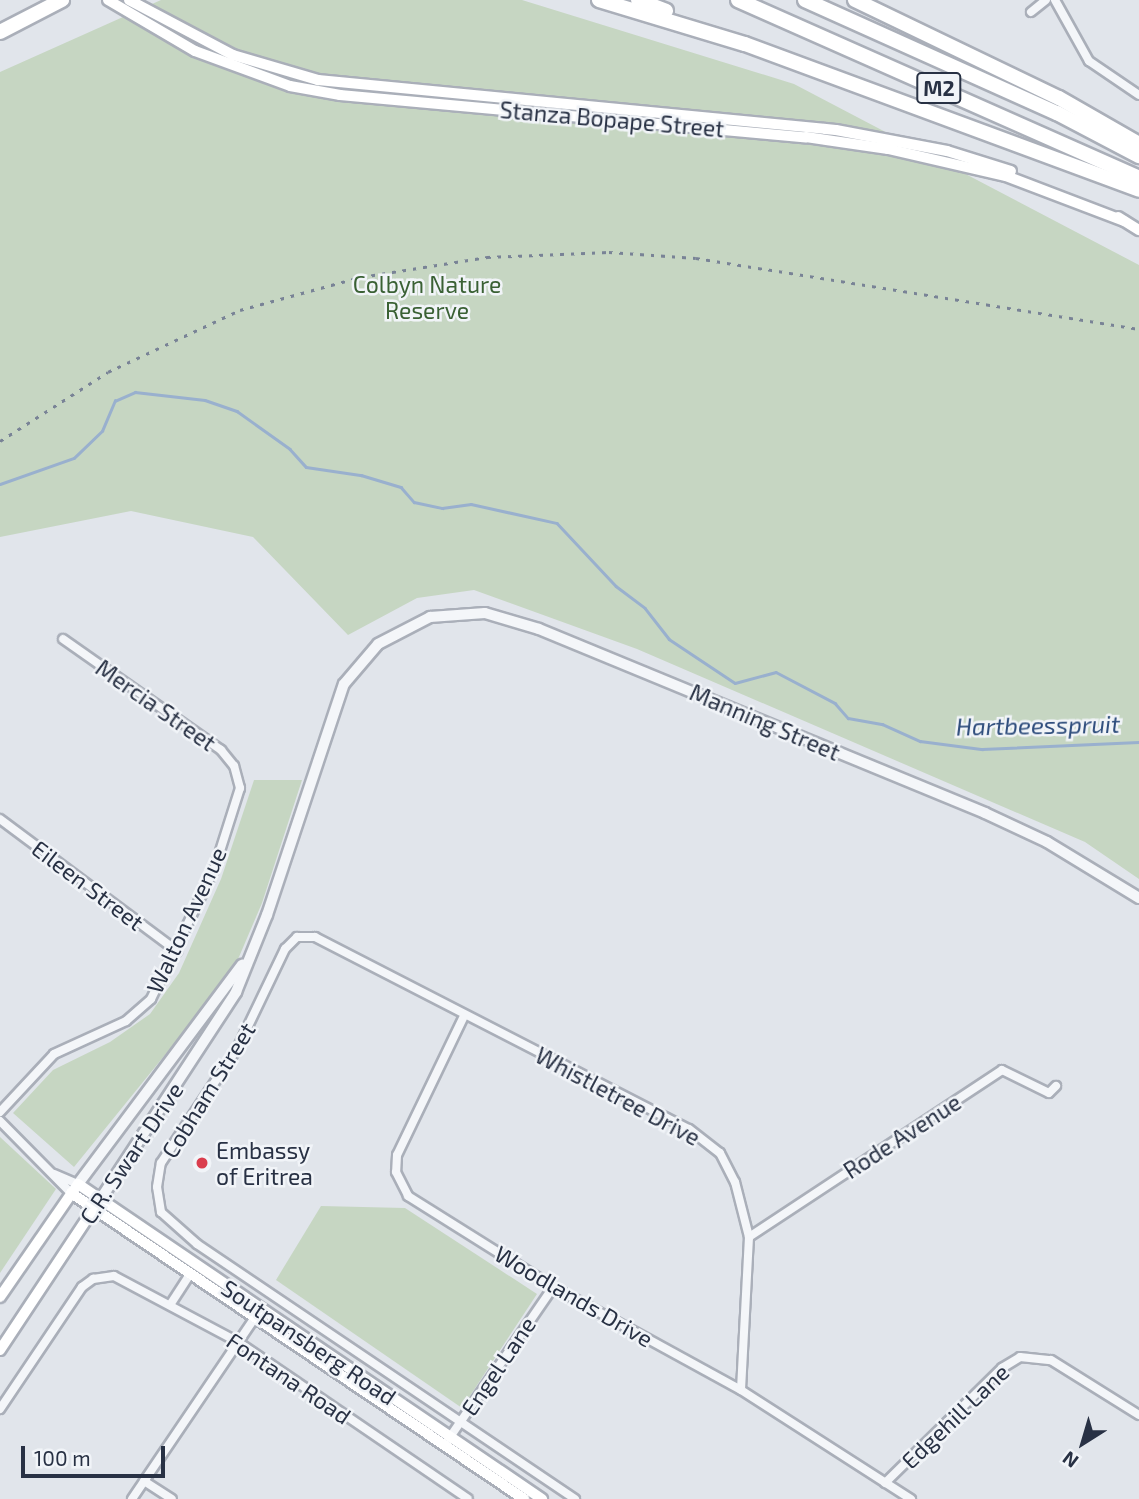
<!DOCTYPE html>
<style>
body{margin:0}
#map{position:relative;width:1139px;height:1499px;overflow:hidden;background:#e1e5eb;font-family:"Exo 2",sans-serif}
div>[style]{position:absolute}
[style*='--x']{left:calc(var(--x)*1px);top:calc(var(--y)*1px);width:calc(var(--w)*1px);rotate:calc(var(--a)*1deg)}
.green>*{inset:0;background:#c6d6c2}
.stream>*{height:2.5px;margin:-1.25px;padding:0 1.25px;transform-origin:1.25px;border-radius:1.25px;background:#99b0ce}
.roads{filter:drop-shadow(2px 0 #aaafb9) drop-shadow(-2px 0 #aaafb9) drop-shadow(0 2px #aaafb9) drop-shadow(0 -2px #aaafb9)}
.minor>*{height:8px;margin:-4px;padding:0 4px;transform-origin:4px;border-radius:4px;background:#f4f6f9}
.tertiary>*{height:10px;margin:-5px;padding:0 5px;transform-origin:5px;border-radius:5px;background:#f4f6f9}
.secondary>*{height:10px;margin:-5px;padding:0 5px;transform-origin:5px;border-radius:5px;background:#fff}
.motorway>*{height:14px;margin:-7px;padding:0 7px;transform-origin:7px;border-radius:7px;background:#fff}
.rail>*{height:2.5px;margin-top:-1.25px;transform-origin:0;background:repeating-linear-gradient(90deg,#798396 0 3.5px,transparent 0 10.5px)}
.dots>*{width:19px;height:19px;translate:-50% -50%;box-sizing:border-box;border:4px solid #f1f4f8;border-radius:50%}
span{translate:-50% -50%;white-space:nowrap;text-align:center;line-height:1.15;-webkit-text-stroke:5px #f1f4f8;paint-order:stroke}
.shield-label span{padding:2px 5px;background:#f1f4f8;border:2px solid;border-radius:5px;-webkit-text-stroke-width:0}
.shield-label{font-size:21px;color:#283144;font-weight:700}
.street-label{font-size:23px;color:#283144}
.park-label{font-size:23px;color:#3a6134}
.poi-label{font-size:23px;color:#283144}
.left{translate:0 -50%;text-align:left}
.water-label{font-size:24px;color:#2e4d7c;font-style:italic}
.north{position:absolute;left:1048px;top:1408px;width:70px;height:70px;-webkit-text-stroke:5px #f1f4f8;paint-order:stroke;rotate:217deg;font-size:19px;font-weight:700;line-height:28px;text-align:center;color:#283144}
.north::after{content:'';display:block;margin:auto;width:24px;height:32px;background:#283144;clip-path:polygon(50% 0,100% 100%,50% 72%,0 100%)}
.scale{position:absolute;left:21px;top:1446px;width:144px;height:32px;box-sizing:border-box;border:4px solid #283144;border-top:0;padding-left:9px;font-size:21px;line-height:24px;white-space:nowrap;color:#283144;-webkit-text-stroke:5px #f1f4f8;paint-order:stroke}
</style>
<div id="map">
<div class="green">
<i style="clip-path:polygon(161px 0,522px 0,794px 84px,1139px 265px,1139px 879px,1085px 842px,637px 649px,474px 590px,417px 598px,348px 635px,253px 537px,131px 511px,0 537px,0 72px)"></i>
<i style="clip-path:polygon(254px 780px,302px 780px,262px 903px,233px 971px,74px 1167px,13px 1113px,53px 1070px,110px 1042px,150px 1014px,179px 973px,221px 879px)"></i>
<i style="clip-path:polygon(0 1137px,56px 1189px,0 1273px)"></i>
<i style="clip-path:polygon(321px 1206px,405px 1208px,537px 1294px,462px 1408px,276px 1280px)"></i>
</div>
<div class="stream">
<i style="--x:0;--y:484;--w:78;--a:-19.4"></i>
<i style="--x:74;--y:458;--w:39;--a:-44"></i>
<i style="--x:102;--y:431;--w:33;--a:-67"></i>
<i style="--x:115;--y:401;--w:22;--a:-24"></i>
<i style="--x:135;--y:392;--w:70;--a:6.5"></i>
<i style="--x:205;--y:400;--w:34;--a:19"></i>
<i style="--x:237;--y:411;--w:65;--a:35.6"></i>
<i style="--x:290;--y:449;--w:24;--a:48"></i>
<i style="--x:306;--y:467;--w:56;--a:8.3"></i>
<i style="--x:361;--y:475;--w:42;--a:16.7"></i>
<i style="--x:401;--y:487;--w:20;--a:49"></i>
<i style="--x:414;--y:502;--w:29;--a:12"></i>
<i style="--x:442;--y:508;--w:29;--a:-8"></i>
<i style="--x:471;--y:504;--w:88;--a:12.5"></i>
<i style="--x:557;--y:523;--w:86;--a:46.9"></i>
<i style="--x:616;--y:586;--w:36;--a:37"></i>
<i style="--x:645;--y:608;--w:39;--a:52"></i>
<i style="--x:669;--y:639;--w:79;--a:33.7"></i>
<i style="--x:735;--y:683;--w:42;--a:-15"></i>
<i style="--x:776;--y:672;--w:67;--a:27.7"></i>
<i style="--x:835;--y:703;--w:20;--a:49"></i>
<i style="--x:848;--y:718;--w:35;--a:10"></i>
<i style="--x:882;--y:724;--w:42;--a:24.1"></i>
<i style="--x:920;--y:741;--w:63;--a:7.4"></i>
<i style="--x:982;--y:749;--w:157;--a:-2.6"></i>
</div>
<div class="roads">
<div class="minor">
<i style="--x:1055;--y:0;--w:70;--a:60.9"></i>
<i style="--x:1089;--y:61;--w:60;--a:34.2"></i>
<i style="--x:1031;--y:12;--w:19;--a:-39"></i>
<i style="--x:0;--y:819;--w:221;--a:36.7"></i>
<i style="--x:464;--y:1016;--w:154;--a:115.7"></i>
<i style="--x:397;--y:1155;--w:17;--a:93"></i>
<i style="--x:396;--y:1172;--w:27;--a:63"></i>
<i style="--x:408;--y:1196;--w:171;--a:32.1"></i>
<i style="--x:553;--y:1287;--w:214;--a:28.7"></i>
<i style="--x:741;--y:1390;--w:202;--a:32.7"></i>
<i style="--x:0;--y:1112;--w:79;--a:-47"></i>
<i style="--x:54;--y:1054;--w:79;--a:-24.6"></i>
<i style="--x:126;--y:1021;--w:33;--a:-41"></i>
<i style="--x:151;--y:999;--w:144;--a:-64"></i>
<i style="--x:214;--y:870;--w:86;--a:-72.4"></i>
<i style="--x:240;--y:788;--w:23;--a:-105"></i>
<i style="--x:234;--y:766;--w:21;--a:-129"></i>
<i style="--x:221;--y:750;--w:193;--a:-144.9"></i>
<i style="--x:0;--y:1121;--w:101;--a:45.4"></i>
<i style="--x:54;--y:1174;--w:26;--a:23"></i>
<i style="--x:749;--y:1237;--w:303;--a:-33.4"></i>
<i style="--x:1002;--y:1070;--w:52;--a:26.1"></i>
<i style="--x:1049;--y:1093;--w:10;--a:-45"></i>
<i style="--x:170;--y:1305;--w:37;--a:-57"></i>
<i style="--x:0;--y:1409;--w:147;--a:-56.1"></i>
<i style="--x:82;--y:1287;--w:14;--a:-36"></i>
<i style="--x:93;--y:1279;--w:21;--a:-8"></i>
<i style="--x:114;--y:1276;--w:140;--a:28"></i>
<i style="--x:238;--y:1342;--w:278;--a:34.3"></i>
<i style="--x:448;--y:1440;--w:186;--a:-55.5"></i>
<i style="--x:144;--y:1481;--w:33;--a:33"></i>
<i style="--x:885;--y:1483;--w:164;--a:-44.5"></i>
<i style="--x:1002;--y:1368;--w:21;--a:-31"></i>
<i style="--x:1020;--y:1357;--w:31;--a:6"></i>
<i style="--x:1051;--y:1360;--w:104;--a:32"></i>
<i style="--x:132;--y:1499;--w:225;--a:-55.9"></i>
<i style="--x:575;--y:1499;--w:456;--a:-146"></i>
<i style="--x:197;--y:1244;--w:48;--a:-138.4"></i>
<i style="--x:161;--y:1212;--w:25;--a:-99"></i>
<i style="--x:157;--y:1187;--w:24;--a:-81"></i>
<i style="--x:161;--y:1163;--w:139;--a:-56.4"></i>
<i style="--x:238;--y:1047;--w:109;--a:-64.4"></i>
<i style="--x:285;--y:949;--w:17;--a:-45"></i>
<i style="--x:297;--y:937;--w:18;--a:0"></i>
<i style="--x:315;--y:937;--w:420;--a:27.2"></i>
<i style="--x:689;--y:1129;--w:39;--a:38"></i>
<i style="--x:720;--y:1153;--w:33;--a:63"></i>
<i style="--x:735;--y:1182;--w:57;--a:75.7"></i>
<i style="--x:749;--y:1237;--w:153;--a:93"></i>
</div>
<div class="tertiary">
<i style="--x:78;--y:1184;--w:274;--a:-53.2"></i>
<i style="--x:100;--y:1200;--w:249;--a:-56.8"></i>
<i style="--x:236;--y:992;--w:83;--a:-68.1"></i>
<i style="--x:267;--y:915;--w:243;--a:-71.6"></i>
<i style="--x:344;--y:684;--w:52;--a:-49.6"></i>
<i style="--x:378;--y:644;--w:59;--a:-27.4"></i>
<i style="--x:430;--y:617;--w:55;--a:-4.2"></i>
<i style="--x:485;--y:613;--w:56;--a:16.5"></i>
<i style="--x:539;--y:629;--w:482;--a:22.4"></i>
<i style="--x:985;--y:813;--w:68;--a:25.1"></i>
<i style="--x:1047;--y:842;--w:108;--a:31.3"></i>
</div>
<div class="secondary">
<i style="--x:108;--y:0;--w:101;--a:30.4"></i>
<i style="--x:195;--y:51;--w:101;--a:20.2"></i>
<i style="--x:290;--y:86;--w:51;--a:10.2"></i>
<i style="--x:340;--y:95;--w:468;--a:5.2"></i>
<i style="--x:806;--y:137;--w:83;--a:8.3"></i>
<i style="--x:888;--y:149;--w:121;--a:12.9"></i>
<i style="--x:1006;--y:176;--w:126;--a:20.9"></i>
<i style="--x:129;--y:0;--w:118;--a:27.9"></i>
<i style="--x:233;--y:55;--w:89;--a:16.4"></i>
<i style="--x:318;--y:80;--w:520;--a:5.51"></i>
<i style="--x:836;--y:130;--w:113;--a:10.7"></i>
<i style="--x:947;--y:151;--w:67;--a:17.4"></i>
<i style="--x:1118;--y:217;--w:25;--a:32"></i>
<i style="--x:71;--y:1193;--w:547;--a:34.04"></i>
<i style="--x:0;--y:1297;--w:137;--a:-55.4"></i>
<i style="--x:78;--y:1184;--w:561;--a:34.17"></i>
<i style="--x:0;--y:1350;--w:174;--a:-56.5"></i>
</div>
<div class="motorway">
<i style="--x:599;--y:0;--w:152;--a:16.8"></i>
<i style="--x:745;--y:44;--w:420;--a:20.3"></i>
<i style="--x:638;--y:0;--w:30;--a:21"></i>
<i style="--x:738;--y:0;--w:439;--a:23.9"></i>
<i style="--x:805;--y:0;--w:276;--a:24.2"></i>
<i style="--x:1057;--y:113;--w:93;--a:27.7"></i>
<i style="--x:855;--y:0;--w:226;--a:25.7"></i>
<i style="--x:1059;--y:98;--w:92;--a:29.9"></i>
<i style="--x:0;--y:32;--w:70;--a:-27.3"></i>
</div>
</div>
<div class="rail">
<i style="--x:0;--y:441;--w:128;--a:-32.6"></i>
<i style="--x:108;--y:372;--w:146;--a:-25.2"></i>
<i style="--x:240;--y:310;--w:125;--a:-15.3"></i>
<i style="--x:361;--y:277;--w:128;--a:-9"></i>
<i style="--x:487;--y:257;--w:122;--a:-2.3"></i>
<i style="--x:609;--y:252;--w:87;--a:3.9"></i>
<i style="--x:696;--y:258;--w:449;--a:9.1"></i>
</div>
<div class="dots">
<i style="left:202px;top:1163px;background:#da3d4d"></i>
</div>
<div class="shield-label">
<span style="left:939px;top:88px">M2</span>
</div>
<div class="street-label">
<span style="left:612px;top:119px;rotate:5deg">Stanza Bopape Street</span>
<span style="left:156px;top:705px;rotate:35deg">Mercia Street</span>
<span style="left:765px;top:722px;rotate:23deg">Manning Street</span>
<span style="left:88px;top:885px;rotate:37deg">Eileen Street</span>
<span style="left:186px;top:920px;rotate:-65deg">Walton Avenue</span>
<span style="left:208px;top:1090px;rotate:-58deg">Cobham Street</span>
<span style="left:618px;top:1096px;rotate:28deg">Whistletree Drive</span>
<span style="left:902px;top:1136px;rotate:-33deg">Rode Avenue</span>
<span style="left:131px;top:1153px;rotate:-56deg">C.R. Swart Drive</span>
<span style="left:574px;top:1296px;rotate:30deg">Woodlands Drive</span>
<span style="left:309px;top:1342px;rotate:34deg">Soutpansberg Road</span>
<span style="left:498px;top:1366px;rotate:-56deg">Engel Lane</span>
<span style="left:289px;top:1378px;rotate:34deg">Fontana Road</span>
<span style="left:955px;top:1416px;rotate:-44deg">Edgehill Lane</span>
</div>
<div class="park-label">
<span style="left:427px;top:297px">Colbyn Nature<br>Reserve</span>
</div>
<div class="poi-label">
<span class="left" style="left:216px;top:1163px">Embassy<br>of Eritrea</span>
</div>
<div class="water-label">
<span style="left:1038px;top:725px;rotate:-1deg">Hartbeesspruit</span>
</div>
<div class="north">N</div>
<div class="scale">100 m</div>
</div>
